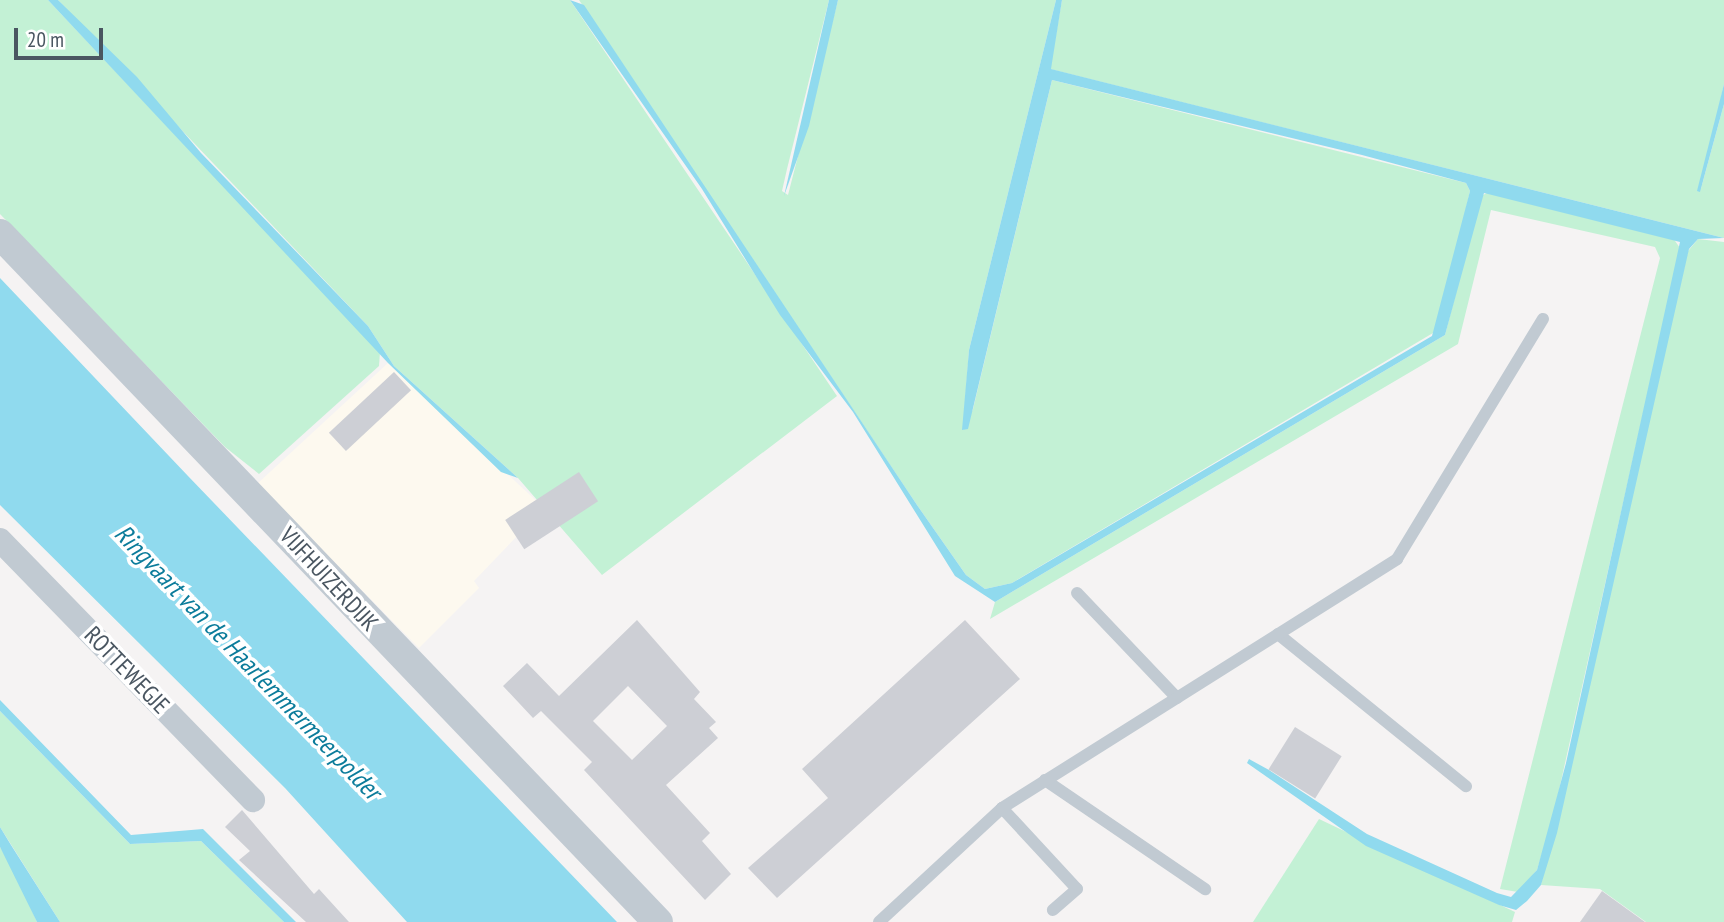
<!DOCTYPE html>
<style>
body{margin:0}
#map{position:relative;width:1724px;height:922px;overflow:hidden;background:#f5f3f3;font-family:"PT Sans Narrow",sans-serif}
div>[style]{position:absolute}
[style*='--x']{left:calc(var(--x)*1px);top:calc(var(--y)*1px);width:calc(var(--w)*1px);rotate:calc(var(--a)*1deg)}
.commercial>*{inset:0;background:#fdf9ef}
.green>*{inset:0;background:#c3f1d5}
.water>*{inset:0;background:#90daee}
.building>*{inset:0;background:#cdcfd5;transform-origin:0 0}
.service>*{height:12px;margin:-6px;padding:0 6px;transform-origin:6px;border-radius:6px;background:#c1cad2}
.minor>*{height:24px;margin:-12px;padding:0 12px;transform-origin:12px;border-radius:12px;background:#c1cad2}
.tertiary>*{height:30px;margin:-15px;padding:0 15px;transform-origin:15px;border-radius:15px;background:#c1cad2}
span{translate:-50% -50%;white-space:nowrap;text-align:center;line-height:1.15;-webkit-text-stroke:7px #fff;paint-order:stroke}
.street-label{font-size:24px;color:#4a5661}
.water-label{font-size:26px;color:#0c7c9b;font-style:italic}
.scale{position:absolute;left:14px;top:28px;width:89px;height:32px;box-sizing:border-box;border:4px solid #4a5661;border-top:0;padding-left:9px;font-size:21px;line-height:24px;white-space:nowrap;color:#4a5661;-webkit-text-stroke:5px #fff;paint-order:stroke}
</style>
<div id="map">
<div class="commercial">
<i style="clip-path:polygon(388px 363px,544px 508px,474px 581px,479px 588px,419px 648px,257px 484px)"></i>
</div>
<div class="green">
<i style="clip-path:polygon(0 0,48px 0,380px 352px,379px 366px,259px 474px,225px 447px,0 214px)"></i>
<i style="clip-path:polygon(58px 0,570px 0,837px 396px,602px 575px,518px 478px,394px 366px,368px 326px)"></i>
<i style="clip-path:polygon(579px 0,829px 0,787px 169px,782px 191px,788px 195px,838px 0,1056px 0,969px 350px,963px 430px,973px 409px,1052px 80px,1466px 183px,1470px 191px,1438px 330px,1012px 583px,985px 589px,966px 575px,917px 505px)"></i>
<i style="clip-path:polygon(1062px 0,1724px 0,1724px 84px,1700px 192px,1724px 104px,1724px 238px,1050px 69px)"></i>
<i style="clip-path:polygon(1489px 192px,1673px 238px,1680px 248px,1553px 817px,1537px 870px,1518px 892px,1500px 889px,1660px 258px,1655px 247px,1491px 210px,1458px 344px,990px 619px,995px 602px,1445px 335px,1481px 196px)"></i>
<i style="clip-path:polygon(1698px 239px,1724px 242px,1724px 922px,1646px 922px,1600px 889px,1541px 885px,1688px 251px)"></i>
<i style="clip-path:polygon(0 711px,130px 844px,201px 841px,284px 922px,60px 922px,0 827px)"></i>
<i style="clip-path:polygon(1319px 819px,1515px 912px,1512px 922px,1253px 922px)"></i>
<i style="clip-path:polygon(0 847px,16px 874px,37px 922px,0 922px)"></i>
</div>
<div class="water">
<i style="clip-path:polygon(48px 0,58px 0,137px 77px,201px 153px,368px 326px,394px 366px,518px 478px,501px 472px,388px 363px)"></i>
<i style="clip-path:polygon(570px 0,584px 5px,917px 505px,966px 575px,985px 589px,1012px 583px,1432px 336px,1470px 191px,1466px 183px,1362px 155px,1052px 80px,968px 429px,962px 430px,969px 350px,1056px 0,1062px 0,1051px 69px,1724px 238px,1698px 239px,1689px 249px,1557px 833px,1541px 885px,1527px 901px,1516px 910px,1499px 905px,1366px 846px,1247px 763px,1249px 759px,1269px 770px,1367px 834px,1497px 893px,1511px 897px,1537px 870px,1566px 763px,1680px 242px,1484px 193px,1445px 335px,995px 602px,955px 576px,853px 412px,780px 315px,702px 189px)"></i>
<i style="clip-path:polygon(829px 0,838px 0,809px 126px,784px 196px)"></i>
<i style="clip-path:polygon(1724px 84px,1724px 104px,1700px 192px,1697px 191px)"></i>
<i style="clip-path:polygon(0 278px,188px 476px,617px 922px,407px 922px,285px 788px,0 505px)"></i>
<i style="clip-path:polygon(0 700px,131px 835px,203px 829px,296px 922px,284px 922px,201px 841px,130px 844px,0 711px)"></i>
<i style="clip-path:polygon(0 827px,11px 845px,60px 922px,37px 922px,0 847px)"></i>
</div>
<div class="building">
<i style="left:394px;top:372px;width:25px;height:89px;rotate:47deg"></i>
<i style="left:579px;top:472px;width:35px;height:88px;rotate:57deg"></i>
<i style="clip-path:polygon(evenodd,637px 620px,700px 692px,694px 699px,716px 722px,709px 728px,718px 738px,666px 785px,710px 833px,702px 841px,731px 874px,705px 900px,584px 770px,592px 762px,541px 711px,533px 718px,503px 686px,527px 663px,559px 696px,637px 620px,628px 686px,667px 726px,632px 760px,593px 721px,628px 686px)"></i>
<i style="clip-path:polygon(965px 620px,1020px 679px,777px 898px,748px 868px,828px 798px,802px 769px)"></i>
<i style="left:1295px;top:727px;width:55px;height:50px;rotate:32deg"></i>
<i style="clip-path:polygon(242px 810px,314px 894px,319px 889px,349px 922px,306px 922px,239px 860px,250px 851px,225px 827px)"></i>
<i style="clip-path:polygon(1602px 891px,1645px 922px,1580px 922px)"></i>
</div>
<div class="service">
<i style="--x:1077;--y:593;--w:145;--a:46.4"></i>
<i style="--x:1278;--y:634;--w:242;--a:39"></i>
<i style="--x:1045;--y:780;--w:194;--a:34.3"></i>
<i style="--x:1002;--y:808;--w:110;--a:47.2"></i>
<i style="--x:1077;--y:889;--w:32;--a:139"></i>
<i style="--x:879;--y:922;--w:168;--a:-42.8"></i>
<i style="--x:1002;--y:808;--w:467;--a:-32.2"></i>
<i style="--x:1397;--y:559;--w:281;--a:-58.7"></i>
</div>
<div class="minor">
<i style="--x:0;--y:540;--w:363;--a:45.8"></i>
</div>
<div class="tertiary">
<i style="--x:0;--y:234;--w:952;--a:46.28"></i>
</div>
<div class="street-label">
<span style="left:329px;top:579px;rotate:47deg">VIJFHUIZERDIJK</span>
<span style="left:127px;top:670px;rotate:46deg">ROTTEWEGJE</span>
</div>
<div class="water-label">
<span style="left:248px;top:662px;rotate:46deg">Ringvaart van de Haarlemmermeerpolder</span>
</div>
<div class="scale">20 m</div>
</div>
